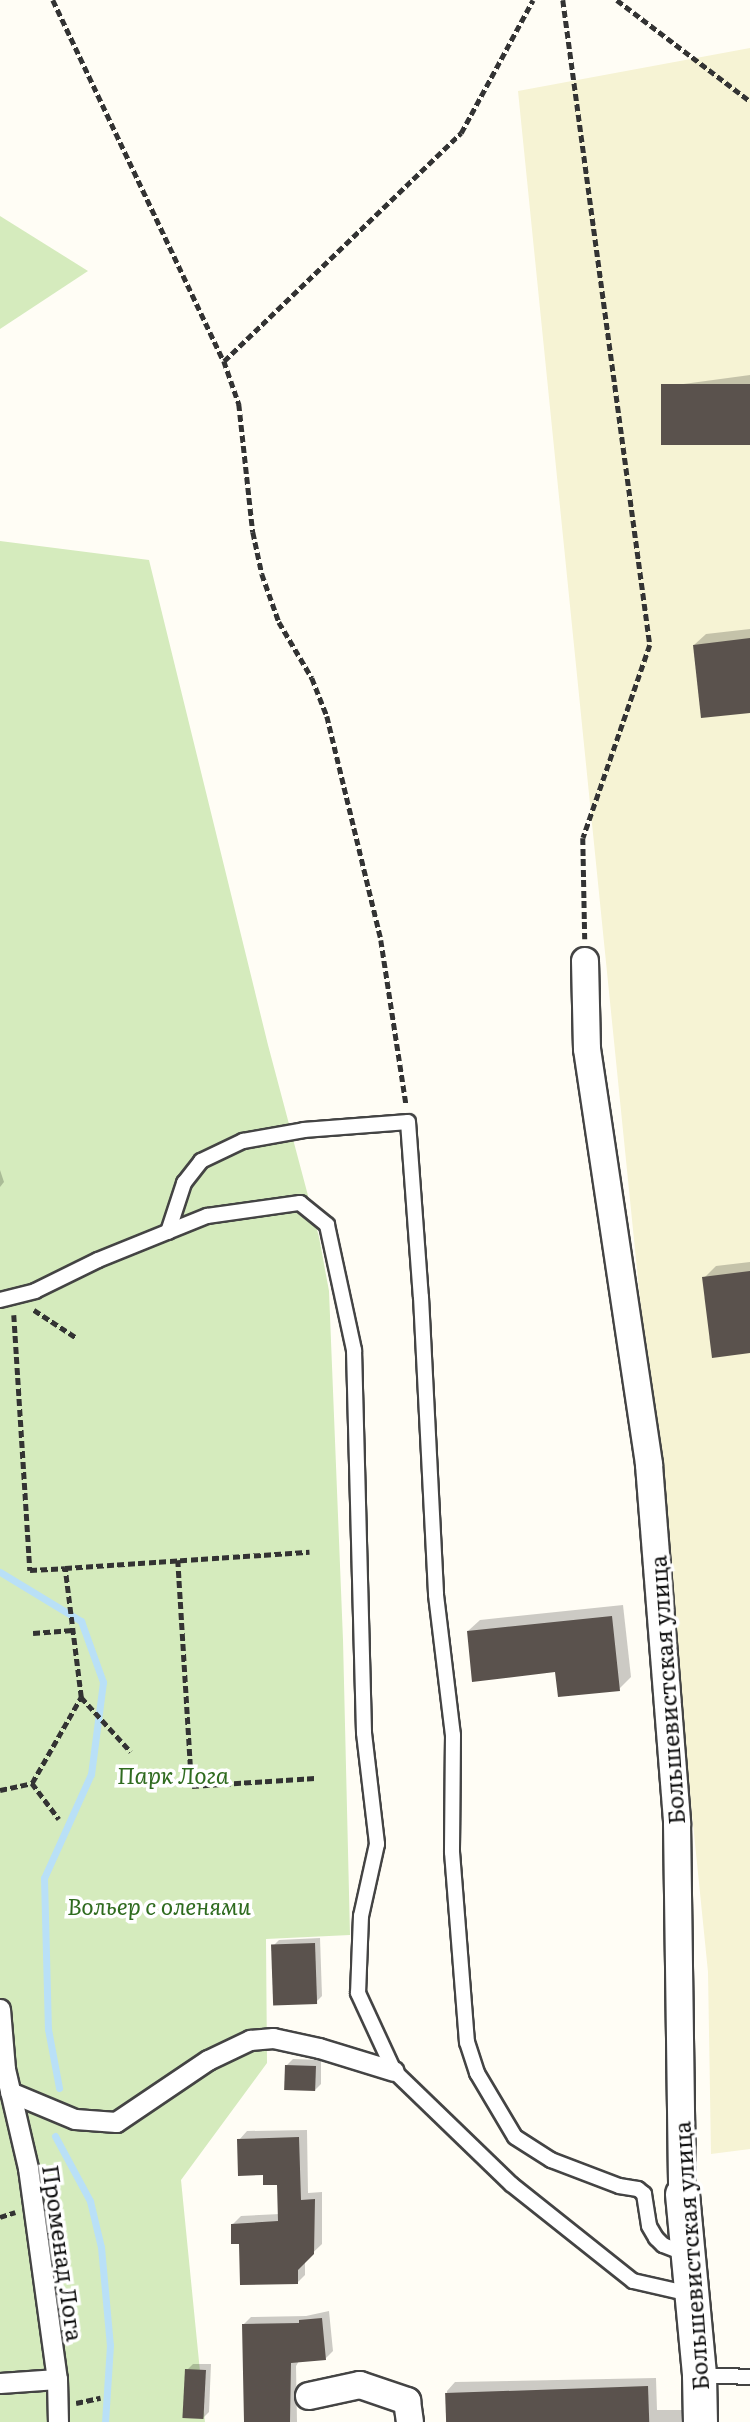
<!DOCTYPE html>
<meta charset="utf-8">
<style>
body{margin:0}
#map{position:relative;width:750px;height:2422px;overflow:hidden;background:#fffdf5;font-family:Literata,serif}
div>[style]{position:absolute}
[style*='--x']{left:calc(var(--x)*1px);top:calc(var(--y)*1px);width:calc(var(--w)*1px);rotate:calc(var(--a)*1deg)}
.farmland>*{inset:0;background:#f6f3d4}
.green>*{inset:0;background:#d5ebbd}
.shadow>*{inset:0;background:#0003}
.stream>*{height:7px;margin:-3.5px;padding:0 3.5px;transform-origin:3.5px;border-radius:3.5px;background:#b9e0f7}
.building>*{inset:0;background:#5a524d;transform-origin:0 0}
.path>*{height:4.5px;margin-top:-2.25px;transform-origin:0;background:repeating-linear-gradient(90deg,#333 0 7px,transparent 0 10.5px)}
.roads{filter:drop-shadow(2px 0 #444) drop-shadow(-2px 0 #444) drop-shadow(0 2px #444) drop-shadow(0 -2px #444)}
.service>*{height:14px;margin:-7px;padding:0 7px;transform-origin:7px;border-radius:7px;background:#fff}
.pedestrian>*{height:19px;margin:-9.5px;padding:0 9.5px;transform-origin:9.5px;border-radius:9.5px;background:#fff}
.minor>*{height:26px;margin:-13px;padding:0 13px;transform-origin:13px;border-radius:13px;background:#fff}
.tertiary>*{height:33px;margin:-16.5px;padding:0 16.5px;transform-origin:16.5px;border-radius:16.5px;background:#fff}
span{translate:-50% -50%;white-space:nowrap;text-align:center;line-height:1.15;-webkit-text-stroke:7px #fff;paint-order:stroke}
.street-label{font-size:23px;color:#111}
.park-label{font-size:23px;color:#2f6b1f;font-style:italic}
</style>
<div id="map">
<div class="farmland">
<i style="clip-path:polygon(750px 48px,750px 2149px,711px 2154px,708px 1972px,518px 91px)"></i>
</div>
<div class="green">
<i style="clip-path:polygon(0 216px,88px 271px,0 329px)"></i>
<i style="clip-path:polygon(0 541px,149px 560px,268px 1045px,319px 1237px,329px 1291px,343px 1640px,350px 1935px,266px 1939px,267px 2063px,181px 2180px,205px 2422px,0 2422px)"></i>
</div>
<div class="shadow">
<i style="clip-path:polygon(750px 375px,750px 444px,664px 397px,676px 385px)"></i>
<i style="clip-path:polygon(750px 629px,750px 711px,694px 645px,706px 634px)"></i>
<i style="clip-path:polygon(0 1170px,4px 1182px,0 1187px)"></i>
<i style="clip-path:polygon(750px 1262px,750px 1352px,704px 1278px,716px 1266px)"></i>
<i style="clip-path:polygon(623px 1605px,631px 1677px,619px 1689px,557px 1670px,468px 1631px,480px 1620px)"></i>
<i style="clip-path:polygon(320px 1938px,322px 1996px,316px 2002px,273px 1946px,279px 1940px)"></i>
<i style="clip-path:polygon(293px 2059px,321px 2060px,321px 2084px,315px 2090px,287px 2065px)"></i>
<i style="clip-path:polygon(307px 2130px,308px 2193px,322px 2192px,322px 2244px,305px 2260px,305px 2275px,297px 2283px,241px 2242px,233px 2224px,241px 2216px,280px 2214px,278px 2183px,264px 2173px,239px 2140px,247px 2131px)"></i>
<i style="clip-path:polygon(329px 2311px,333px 2351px,325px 2359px,299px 2361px,296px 2366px,297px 2422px,245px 2422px,243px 2325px,251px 2317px,306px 2316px)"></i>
<i style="clip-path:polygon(193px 2364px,211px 2364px,209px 2412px,203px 2418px,187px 2370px)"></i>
<i style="clip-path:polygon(656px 2378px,657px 2410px,689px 2410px,690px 2422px,448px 2422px,447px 2391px,455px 2382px)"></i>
</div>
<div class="stream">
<i style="--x:0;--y:1572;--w:95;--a:31.2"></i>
<i style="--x:81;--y:1621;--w:65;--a:70.2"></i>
<i style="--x:103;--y:1682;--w:93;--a:97.4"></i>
<i style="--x:91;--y:1774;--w:114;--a:114.3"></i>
<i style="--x:44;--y:1878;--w:151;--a:88.5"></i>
<i style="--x:48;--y:2029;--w:60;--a:79.4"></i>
<i style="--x:55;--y:2136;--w:74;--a:61.7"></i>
<i style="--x:90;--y:2201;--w:47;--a:76.6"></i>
<i style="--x:101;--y:2247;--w:98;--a:84.8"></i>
<i style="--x:110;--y:2345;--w:77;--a:93.7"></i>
</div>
<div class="building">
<i style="left:750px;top:384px;width:61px;height:89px;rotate:90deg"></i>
<i style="clip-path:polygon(750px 638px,750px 713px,701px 718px,693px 645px)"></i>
<i style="clip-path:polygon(750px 1271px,750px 1353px,712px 1358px,702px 1277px)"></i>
<i style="clip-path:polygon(612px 1616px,620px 1691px,558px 1697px,555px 1672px,472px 1682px,467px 1631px)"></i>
<i style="left:315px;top:1943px;width:61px;height:44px;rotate:88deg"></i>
<i style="left:285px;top:2065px;width:31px;height:25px;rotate:2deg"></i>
<i style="clip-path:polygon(299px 2137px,301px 2200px,315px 2199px,314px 2254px,298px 2270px,298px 2284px,240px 2285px,239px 2244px,231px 2244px,231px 2224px,278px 2221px,277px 2185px,263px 2185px,263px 2175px,238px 2176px,237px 2139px)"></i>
<i style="clip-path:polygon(322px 2318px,326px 2360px,291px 2363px,290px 2422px,244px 2422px,242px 2324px,299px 2323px,299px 2320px)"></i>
<i style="left:185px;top:2369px;width:21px;height:49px;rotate:3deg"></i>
<i style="left:648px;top:2386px;width:36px;height:203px;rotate:88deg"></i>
</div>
<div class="path">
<i style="--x:53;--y:0;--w:399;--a:64.7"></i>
<i style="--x:224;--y:361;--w:46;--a:70.8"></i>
<i style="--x:239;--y:404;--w:129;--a:83.8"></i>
<i style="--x:253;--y:532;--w:43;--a:77.9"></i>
<i style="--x:262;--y:574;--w:51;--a:70.5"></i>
<i style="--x:279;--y:622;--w:65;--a:59.5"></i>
<i style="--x:312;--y:678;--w:41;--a:68.5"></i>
<i style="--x:327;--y:716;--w:230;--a:76.4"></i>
<i style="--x:381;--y:940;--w:165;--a:81.3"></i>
<i style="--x:563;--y:0;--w:651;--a:82.32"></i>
<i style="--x:650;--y:645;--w:204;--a:109.1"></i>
<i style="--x:583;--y:838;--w:101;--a:88.9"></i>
<i style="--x:617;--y:0;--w:167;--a:37.2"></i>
<i style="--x:224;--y:361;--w:329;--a:-43.9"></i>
<i style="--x:461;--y:133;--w:151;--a:-61.6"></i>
<i style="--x:34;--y:1310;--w:51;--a:33.1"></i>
<i style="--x:14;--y:1315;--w:256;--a:86.4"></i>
<i style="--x:30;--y:1570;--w:35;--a:-3"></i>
<i style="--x:178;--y:1560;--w:226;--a:86.5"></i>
<i style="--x:192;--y:1786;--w:123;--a:-3.7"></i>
<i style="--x:33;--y:1633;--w:40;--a:-4.3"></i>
<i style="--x:81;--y:1697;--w:130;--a:-97.1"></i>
<i style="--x:65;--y:1568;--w:245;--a:-3.8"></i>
<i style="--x:32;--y:1783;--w:99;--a:-60.3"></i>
<i style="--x:81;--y:1697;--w:74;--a:47.7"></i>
<i style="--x:0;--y:1790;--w:33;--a:-12"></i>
<i style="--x:32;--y:1783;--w:45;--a:53.1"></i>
<i style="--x:0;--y:2217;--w:16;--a:-18"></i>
<i style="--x:76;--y:2403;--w:25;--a:-12"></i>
</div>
<div class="roads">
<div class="service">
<i style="--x:168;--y:1232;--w:52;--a:-71.9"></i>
<i style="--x:184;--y:1183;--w:28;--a:-52"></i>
<i style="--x:201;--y:1161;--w:47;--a:-25.5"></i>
<i style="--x:243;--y:1141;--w:62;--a:-10.2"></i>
<i style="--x:304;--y:1130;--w:104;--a:-4.4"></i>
<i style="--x:408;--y:1122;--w:175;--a:85.8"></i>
<i style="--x:421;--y:1297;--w:298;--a:87.1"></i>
<i style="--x:436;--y:1595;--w:141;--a:83.1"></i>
<i style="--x:453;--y:1735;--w:117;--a:90.5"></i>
<i style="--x:452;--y:1852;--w:191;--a:85.5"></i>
<i style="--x:467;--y:2042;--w:33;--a:72"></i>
<i style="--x:477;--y:2073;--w:74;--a:59.3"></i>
<i style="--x:515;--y:2137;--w:43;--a:32.6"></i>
<i style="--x:551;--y:2160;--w:73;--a:20.9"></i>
<i style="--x:619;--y:2186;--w:19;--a:9"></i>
<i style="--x:638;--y:2189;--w:8;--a:40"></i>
<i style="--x:644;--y:2194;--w:32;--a:81"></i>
<i style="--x:649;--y:2226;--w:14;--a:60"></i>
<i style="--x:656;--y:2238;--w:10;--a:45"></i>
<i style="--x:663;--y:2245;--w:25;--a:21"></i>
<i style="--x:0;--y:1300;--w:36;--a:-14"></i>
<i style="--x:35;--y:1291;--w:70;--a:-26.2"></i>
<i style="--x:98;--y:1260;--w:118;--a:-22"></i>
<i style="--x:207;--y:1216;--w:94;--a:-8"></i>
<i style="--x:300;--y:1203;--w:35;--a:39"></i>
<i style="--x:327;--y:1225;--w:128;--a:77.8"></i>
<i style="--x:354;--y:1350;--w:383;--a:88.5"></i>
<i style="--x:364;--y:1733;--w:112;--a:83.3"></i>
<i style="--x:377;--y:1844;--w:74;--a:102.5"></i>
<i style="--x:361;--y:1916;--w:77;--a:92.2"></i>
<i style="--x:358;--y:1993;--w:86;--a:65.2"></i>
<i style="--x:394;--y:2071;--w:163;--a:44"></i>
<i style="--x:511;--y:2184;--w:156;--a:38.5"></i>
<i style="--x:633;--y:2281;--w:58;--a:12.8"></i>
<i style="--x:699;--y:2375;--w:51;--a:2.2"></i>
</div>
<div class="pedestrian">
<i style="--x:0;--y:2009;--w:60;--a:85.2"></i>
<i style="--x:5;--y:2069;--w:102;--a:76.9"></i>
<i style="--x:28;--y:2168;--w:213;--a:82.2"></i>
<i style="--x:57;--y:2379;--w:43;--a:88.7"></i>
<i style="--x:10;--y:2092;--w:70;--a:22.6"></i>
<i style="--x:75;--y:2119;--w:41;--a:4.2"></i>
<i style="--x:116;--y:2122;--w:111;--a:-34"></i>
<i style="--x:208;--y:2060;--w:47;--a:-25.5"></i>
<i style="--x:250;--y:2040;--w:23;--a:-5"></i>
<i style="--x:273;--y:2038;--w:47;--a:12.3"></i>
<i style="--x:319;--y:2048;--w:78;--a:17"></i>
<i style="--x:0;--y:2383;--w:57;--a:-4"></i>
</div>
<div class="minor">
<i style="--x:585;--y:961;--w:88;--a:88.7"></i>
<i style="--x:587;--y:1049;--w:421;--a:81.5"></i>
<i style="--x:649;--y:1465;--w:359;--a:85.5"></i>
<i style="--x:677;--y:1823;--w:371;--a:89.2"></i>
<i style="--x:309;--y:2396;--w:52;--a:-12.2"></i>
<i style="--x:360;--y:2385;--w:50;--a:18.8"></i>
<i style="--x:407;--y:2401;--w:21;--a:82"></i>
</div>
<div class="tertiary">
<i style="--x:682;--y:2194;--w:182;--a:84.6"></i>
<i style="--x:699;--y:2375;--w:47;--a:88.8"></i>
</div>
</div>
<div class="street-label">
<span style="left:666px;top:1690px;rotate:-94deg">Большевистская улица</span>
<span style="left:64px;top:2253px;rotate:82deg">Променад Лога</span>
<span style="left:690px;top:2256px;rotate:-94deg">Большевистская улица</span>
</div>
<div class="park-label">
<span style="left:173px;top:1774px">Парк Лога</span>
<span style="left:159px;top:1905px">Вольер с оленями</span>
</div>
</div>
